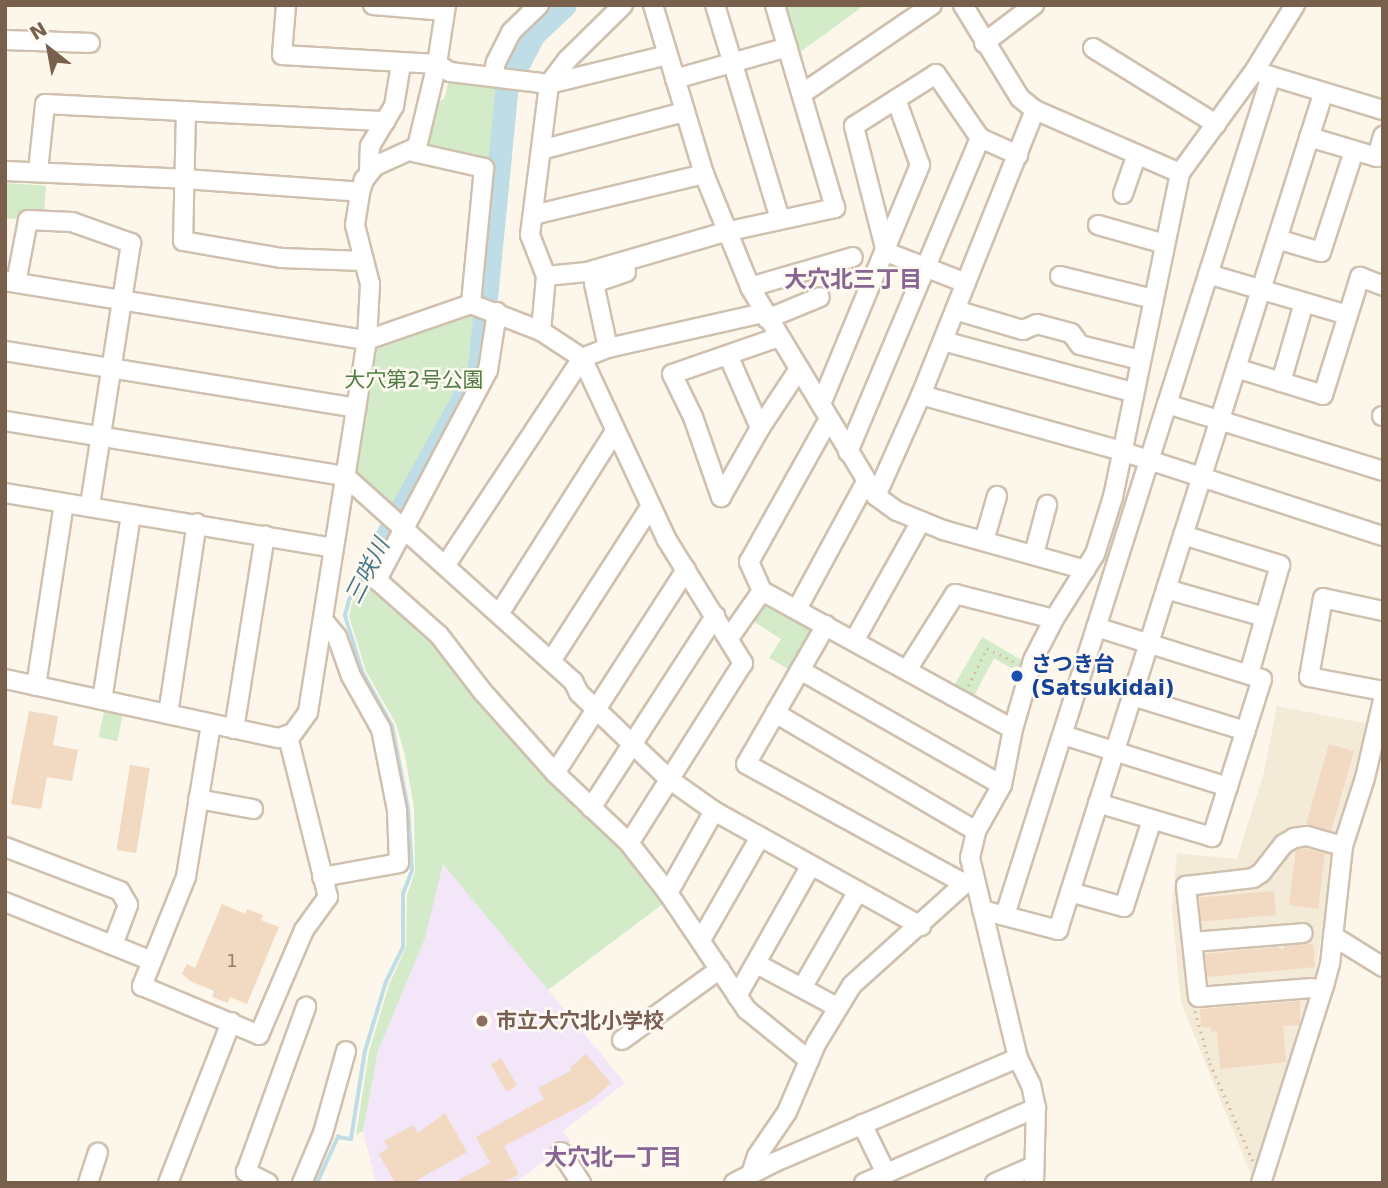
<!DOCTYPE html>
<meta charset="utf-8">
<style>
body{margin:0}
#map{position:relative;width:1388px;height:1188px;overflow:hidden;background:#fcf7ea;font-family:"DejaVu Sans","Noto Sans JP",sans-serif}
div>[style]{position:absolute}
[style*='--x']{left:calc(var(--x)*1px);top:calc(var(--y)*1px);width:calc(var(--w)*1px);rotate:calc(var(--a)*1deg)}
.residential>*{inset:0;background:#f4ead8}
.education>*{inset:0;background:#f4e6f9}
.green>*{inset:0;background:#d3ebc8;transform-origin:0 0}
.stream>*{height:3.5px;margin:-1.75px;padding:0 1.75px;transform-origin:1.75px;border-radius:1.75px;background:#bedde6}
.river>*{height:23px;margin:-11.5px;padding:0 11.5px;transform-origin:11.5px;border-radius:11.5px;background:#bedde6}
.building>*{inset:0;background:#f2d9c2;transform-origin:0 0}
.path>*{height:2.5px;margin-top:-1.25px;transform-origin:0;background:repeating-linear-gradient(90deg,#d7bda4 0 2px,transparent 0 7px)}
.roads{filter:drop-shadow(2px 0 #cfc0af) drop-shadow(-2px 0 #cfc0af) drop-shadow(0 2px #cfc0af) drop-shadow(0 -2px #cfc0af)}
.minor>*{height:18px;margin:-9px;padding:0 9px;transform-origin:9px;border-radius:9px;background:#fff}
.dots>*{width:19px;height:19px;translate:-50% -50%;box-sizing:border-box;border:4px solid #fffaf1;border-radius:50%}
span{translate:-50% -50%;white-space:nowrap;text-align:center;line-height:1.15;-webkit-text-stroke:5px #fffaf1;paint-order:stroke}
.number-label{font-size:18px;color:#967e6a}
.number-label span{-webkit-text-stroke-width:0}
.park-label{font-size:21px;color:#507d44}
.transit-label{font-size:21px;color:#164399;font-weight:700}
.left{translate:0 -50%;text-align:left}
.education-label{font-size:21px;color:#785e54;font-weight:700}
.neighbourhood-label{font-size:23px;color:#886593;font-weight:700}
.water-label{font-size:23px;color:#47798b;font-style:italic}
.frame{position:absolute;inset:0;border:7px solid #78604d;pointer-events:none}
.north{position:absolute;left:14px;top:14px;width:70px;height:70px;-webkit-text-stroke:5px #fffaf1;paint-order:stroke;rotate:329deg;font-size:19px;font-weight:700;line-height:28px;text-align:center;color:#78604d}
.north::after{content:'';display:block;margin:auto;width:24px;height:32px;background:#78604d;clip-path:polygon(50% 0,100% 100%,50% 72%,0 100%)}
</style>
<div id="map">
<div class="residential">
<i style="clip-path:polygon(1277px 706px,1369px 724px,1357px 775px,1334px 844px,1314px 987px,1252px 1177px,1181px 1003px,1172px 909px,1177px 853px,1237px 859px,1264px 772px)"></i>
</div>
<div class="education">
<i style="clip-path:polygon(443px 863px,625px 1083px,563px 1131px,571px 1141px,515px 1183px,376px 1183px,363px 1131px,378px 1051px,424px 938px)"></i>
</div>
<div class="green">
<i style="clip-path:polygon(781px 5px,865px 5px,796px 55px)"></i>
<i style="clip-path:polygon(450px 77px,503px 83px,493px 163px,427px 150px,438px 102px,444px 99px)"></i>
<i style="left:5px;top:183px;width:41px;height:35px;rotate:4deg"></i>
<i style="clip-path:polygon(472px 310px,480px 315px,475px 367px,397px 512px,350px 469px,373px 345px)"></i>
<i style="clip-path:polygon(369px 578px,434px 636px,626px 846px,667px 901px,548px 990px,443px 864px,425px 938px,378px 1051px,363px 1131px,356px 1135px,369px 1052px,389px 985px,406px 947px,407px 895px,415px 872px,414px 808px,405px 755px,396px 724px,366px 671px,349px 616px,352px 603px)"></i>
<i style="clip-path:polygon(766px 601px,810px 626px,813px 632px,790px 670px,769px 658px,781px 639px,750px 619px,759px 602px)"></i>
<i style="clip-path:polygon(982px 637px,1032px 666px,1027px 678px,994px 658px,974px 696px,955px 684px)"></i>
<i style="left:105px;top:707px;width:19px;height:31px;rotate:12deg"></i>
</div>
<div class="stream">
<i style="--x:317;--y:1183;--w:51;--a:-65.5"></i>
<i style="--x:338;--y:1137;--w:13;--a:9"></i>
<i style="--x:351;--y:1139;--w:89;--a:-81"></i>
<i style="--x:365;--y:1051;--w:72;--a:-73.1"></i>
<i style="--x:386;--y:982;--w:39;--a:-64"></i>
<i style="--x:403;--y:947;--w:53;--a:-90"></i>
<i style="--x:403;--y:894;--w:25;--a:-69"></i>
<i style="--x:412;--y:871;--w:62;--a:-93.7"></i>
<i style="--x:408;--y:809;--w:85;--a:-100.9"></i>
<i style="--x:392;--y:726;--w:62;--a:-119.1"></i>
<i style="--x:362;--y:672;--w:59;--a:-106.9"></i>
<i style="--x:345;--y:616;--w:16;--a:-76"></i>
<i style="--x:349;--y:600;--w:34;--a:-58"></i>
</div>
<div class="river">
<i style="--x:367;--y:571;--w:231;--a:-61"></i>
<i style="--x:479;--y:369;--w:285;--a:-84.4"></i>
<i style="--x:507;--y:85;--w:58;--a:-62.1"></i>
<i style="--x:534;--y:34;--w:42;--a:-43.1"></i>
</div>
<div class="building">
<i style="clip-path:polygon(29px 711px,58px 716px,53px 745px,78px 750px,72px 781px,47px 777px,41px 809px,11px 804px)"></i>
<i style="left:1329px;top:744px;width:26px;height:84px;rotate:16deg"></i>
<i style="left:130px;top:765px;width:20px;height:86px;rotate:9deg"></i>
<i style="clip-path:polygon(1302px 848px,1325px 853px,1318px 909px,1289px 905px,1296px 850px)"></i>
<i style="left:1274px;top:891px;width:24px;height:75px;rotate:85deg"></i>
<i style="clip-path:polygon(222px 904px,245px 914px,247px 909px,263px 915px,261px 920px,279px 927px,247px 1004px,230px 997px,228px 1003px,212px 997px,214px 991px,190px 981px,182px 974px,187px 964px,195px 968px)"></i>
<i style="clip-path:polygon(1313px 944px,1315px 967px,1207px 977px,1205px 954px,1278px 947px,1283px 950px,1284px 946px)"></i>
<i style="clip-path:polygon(1300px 1001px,1300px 1025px,1283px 1026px,1286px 1062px,1220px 1069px,1217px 1031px,1211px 1032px,1211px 1027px,1201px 1027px,1200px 1009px)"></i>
<i style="clip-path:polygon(586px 1054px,611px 1083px,592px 1100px,504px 1146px,519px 1174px,503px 1183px,453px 1183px,490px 1163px,476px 1137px,544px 1099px,538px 1088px,572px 1070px,570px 1068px)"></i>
<i style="left:501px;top:1058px;width:32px;height:12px;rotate:60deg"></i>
<i style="clip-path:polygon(445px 1113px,467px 1152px,412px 1183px,395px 1183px,379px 1154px,388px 1148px,384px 1141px,413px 1125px,418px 1133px)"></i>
</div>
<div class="path">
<i style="--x:968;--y:686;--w:42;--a:-63.4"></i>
<i style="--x:987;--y:648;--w:35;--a:27"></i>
<i style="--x:1195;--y:1011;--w:54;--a:73.9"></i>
<i style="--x:1210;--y:1063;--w:107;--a:66.3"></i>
</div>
<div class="roads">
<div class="minor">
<i style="--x:286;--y:5;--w:50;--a:94.6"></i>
<i style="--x:282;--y:55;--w:155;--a:3.3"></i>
<i style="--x:437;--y:64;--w:15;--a:32"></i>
<i style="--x:450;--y:72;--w:100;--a:6.9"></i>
<i style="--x:549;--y:84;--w:122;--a:-13.8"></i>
<i style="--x:373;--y:5;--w:72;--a:4.8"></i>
<i style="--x:653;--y:5;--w:177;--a:73.2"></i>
<i style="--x:704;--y:174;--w:122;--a:67.8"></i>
<i style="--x:750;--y:287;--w:244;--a:58.9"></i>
<i style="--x:876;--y:496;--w:26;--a:36"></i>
<i style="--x:897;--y:511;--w:50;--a:22.4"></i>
<i style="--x:943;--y:530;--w:148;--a:15.6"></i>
<i style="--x:715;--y:5;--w:224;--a:73.1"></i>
<i style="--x:963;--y:5;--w:109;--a:58.5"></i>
<i style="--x:1020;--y:98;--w:19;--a:39"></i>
<i style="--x:1035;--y:110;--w:158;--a:23.5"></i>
<i style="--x:5;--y:40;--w:85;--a:2"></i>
<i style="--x:984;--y:43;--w:63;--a:-37.2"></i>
<i style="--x:1093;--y:48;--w:145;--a:31.7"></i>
<i style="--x:1261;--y:73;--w:127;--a:16.9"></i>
<i style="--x:493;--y:77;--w:15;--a:-79"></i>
<i style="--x:496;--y:62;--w:34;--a:-63"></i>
<i style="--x:511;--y:32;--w:39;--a:-44"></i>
<i style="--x:675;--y:79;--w:117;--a:-15.8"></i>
<i style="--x:803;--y:93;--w:156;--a:-34.3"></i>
<i style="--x:186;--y:111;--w:130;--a:91.3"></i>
<i style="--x:183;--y:241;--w:99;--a:9.8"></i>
<i style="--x:281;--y:258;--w:82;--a:2.1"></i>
<i style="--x:1309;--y:137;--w:71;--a:16.4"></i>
<i style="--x:1377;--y:157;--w:22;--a:-74"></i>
<i style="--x:541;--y:150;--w:148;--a:-14.9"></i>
<i style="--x:413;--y:152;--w:73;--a:12.7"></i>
<i style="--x:484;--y:168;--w:137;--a:95.5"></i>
<i style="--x:5;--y:171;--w:180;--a:2.5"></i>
<i style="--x:185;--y:179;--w:175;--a:4.2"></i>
<i style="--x:38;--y:171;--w:67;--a:-84"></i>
<i style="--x:45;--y:104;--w:341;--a:2.9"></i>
<i style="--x:369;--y:171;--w:25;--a:-88"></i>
<i style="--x:370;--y:146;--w:47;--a:-59"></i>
<i style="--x:394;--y:106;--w:43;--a:-80.5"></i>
<i style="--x:1123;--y:194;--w:42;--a:-70.7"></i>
<i style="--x:533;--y:215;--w:176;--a:-13.5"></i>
<i style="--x:1098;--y:225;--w:70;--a:15.8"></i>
<i style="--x:1277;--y:239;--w:46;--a:16.5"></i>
<i style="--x:1321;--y:252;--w:106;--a:-71.9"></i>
<i style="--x:1208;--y:274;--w:145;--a:16.4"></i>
<i style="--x:546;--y:276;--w:41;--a:-5.6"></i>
<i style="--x:587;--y:272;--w:144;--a:-16.2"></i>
<i style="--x:725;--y:232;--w:113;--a:-12.3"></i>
<i style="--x:835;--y:208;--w:212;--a:-106.5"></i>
<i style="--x:1060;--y:276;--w:96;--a:13.9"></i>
<i style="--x:5;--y:281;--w:367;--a:9.3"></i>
<i style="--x:367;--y:340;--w:110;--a:-19.1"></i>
<i style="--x:471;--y:304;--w:75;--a:21.1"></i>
<i style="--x:541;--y:331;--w:49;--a:33.4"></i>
<i style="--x:582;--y:358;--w:201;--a:65"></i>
<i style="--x:667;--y:540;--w:145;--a:58.3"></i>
<i style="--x:743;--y:663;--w:213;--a:122.3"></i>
<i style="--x:16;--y:283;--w:64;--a:-79.2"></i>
<i style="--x:28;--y:220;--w:44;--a:2.6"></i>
<i style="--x:72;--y:222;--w:63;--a:19.6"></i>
<i style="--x:131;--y:243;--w:266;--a:98.9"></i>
<i style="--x:966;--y:283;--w:86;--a:-158.8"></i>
<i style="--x:886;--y:252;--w:130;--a:-104.3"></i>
<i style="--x:854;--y:126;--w:97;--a:-32.4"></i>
<i style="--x:936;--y:74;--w:78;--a:55.5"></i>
<i style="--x:980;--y:138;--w:42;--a:24.1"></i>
<i style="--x:750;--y:287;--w:107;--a:-16.2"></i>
<i style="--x:955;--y:310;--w:71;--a:16.4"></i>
<i style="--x:1023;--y:330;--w:15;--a:-23"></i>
<i style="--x:1037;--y:324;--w:35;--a:15"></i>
<i style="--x:1071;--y:333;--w:15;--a:53"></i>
<i style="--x:1080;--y:345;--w:62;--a:14"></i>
<i style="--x:497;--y:312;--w:59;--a:98.8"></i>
<i style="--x:488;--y:370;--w:238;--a:117.9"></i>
<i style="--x:377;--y:580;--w:83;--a:41.6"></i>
<i style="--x:439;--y:635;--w:71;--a:52.5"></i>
<i style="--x:482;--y:691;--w:110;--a:48.3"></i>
<i style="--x:555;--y:773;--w:102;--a:43.4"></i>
<i style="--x:629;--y:843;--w:63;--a:52"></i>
<i style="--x:668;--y:893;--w:141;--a:56"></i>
<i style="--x:747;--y:1010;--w:80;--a:38.9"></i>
<i style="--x:767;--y:319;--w:57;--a:-22.5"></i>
<i style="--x:541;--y:331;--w:55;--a:-84.8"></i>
<i style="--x:546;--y:276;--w:44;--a:-111.3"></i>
<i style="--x:530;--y:235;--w:152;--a:-82.8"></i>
<i style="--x:549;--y:84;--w:31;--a:-53"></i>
<i style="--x:568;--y:59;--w:77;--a:-44.5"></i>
<i style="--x:779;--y:337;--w:113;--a:160.9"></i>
<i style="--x:672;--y:374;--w:48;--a:64"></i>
<i style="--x:693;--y:417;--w:85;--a:70.7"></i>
<i style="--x:721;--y:497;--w:79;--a:-60.5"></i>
<i style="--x:760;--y:428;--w:71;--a:-56.5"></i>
<i style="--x:943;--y:341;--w:196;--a:15.1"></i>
<i style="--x:608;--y:348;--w:66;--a:-102.2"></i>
<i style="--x:594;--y:283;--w:34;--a:-19"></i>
<i style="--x:5;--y:351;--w:356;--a:9.2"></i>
<i style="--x:728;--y:355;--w:80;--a:66.3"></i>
<i style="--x:1236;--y:368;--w:91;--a:17.2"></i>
<i style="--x:1323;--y:395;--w:124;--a:-72.6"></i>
<i style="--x:1360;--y:277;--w:25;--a:21"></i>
<i style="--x:1281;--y:382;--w:82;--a:-73.8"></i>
<i style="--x:921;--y:395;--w:208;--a:15.6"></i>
<i style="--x:1121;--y:451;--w:275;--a:18"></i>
<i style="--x:821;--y:404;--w:259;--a:-67.5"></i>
<i style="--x:920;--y:165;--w:70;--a:-110"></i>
<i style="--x:1167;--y:404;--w:226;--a:17.2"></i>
<i style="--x:1382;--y:416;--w:1;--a:0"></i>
<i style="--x:5;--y:421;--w:344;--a:9.2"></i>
<i style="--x:345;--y:476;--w:307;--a:42"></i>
<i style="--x:573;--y:681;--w:13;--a:63"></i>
<i style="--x:579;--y:693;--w:124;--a:43.7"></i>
<i style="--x:669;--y:779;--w:55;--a:35.4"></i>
<i style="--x:714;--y:811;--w:237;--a:29.1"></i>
<i style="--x:848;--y:452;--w:341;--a:-67.2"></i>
<i style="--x:5;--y:493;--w:333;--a:9.5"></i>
<i style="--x:876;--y:496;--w:111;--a:-66"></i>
<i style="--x:921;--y:395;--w:307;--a:-68.2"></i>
<i style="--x:1183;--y:535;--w:102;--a:17.2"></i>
<i style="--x:1280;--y:565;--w:113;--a:105.9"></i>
<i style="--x:984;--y:541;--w:47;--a:-73.9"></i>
<i style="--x:1034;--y:554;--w:51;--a:-75.1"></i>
<i style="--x:445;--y:566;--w:249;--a:-56.6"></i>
<i style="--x:582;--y:358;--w:28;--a:-21"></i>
<i style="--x:608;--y:348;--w:159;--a:-12.7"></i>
<i style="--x:1166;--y:589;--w:103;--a:15.8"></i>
<i style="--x:762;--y:591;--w:32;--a:-114"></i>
<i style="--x:749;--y:562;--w:164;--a:-60.8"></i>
<i style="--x:797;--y:609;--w:145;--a:-61.5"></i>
<i style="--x:1383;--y:611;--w:61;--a:-167.8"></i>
<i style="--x:1323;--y:598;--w:80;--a:100"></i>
<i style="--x:1309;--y:677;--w:75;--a:10.7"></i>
<i style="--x:499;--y:614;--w:217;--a:-57.6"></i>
<i style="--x:826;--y:625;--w:160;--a:119.9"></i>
<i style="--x:746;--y:764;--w:250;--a:28.7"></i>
<i style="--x:1096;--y:627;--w:174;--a:17.4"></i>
<i style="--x:1262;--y:679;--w:166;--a:107.6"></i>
<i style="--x:1212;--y:837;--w:119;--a:-163.4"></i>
<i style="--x:729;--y:638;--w:57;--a:-54.9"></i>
<i style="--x:762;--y:591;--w:286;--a:28.8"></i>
<i style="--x:854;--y:641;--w:137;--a:-60.8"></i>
<i style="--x:551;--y:661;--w:184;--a:-57.2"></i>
<i style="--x:800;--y:670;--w:232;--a:29.7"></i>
<i style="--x:907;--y:670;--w:90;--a:-57.7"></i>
<i style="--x:955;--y:594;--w:102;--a:14.2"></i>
<i style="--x:5;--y:679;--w:280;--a:12.2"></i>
<i style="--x:279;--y:738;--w:15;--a:-20"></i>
<i style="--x:293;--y:733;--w:26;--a:-54"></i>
<i style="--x:308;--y:712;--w:377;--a:-81"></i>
<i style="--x:367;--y:340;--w:56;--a:-86.9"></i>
<i style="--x:370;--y:284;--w:61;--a:-104.3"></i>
<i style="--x:355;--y:225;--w:33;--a:-81"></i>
<i style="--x:360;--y:192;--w:13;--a:-72"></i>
<i style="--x:364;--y:180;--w:18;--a:-52"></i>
<i style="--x:375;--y:166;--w:46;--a:-24.3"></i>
<i style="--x:417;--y:147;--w:85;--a:-76.5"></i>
<i style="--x:437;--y:64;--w:60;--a:-81.3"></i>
<i style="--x:36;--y:686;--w:185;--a:-81.3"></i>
<i style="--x:1132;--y:696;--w:119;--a:17.1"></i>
<i style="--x:102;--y:700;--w:188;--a:-81.1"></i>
<i style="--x:775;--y:713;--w:233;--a:30.4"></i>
<i style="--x:168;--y:714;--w:193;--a:-81.4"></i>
<i style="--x:211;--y:724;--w:155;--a:99.3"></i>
<i style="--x:186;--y:877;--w:118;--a:112"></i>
<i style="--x:142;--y:986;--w:127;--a:22.7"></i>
<i style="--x:259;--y:1035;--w:114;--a:-66.8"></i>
<i style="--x:304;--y:930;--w:41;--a:-54"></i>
<i style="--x:328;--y:897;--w:165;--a:-104"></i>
<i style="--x:234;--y:729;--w:196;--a:-80.9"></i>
<i style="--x:1063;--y:735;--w:173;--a:17.5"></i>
<i style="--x:555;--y:773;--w:242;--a:-57.2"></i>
<i style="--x:198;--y:799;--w:56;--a:10.3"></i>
<i style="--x:591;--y:808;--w:229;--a:-57.1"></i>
<i style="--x:5;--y:847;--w:123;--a:20.9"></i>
<i style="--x:120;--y:891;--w:16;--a:60"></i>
<i style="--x:128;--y:905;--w:43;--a:110.6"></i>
<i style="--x:322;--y:877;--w:78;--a:-10.3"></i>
<i style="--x:399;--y:863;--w:53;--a:-92.2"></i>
<i style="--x:397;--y:810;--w:83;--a:-101.2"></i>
<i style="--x:381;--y:729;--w:61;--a:-119.5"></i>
<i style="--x:351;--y:676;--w:41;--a:-109.7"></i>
<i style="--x:337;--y:637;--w:22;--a:-129"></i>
<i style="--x:1070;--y:892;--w:56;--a:15.5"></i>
<i style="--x:1124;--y:907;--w:91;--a:-72.2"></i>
<i style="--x:668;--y:893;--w:94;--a:-60.7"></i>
<i style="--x:5;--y:902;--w:158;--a:21.9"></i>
<i style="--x:982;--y:910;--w:79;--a:14.7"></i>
<i style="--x:1058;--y:930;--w:877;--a:-72.41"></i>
<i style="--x:1005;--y:915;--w:880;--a:-72.41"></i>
<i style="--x:1333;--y:936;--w:59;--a:31.8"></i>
<i style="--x:701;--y:940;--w:119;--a:-60.2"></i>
<i style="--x:1192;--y:942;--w:111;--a:-4.6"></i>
<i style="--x:757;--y:964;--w:91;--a:28.3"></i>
<i style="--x:802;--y:988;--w:112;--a:-60"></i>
<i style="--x:1312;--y:988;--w:114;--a:175.5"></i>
<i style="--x:1198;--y:997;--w:112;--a:-96.2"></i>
<i style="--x:1186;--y:886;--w:67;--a:-6.8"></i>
<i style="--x:1253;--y:878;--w:9;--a:-32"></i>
<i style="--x:1261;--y:873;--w:37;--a:-52"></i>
<i style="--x:1284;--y:844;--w:12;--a:-31"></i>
<i style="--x:1294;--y:838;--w:13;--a:-9"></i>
<i style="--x:1307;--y:836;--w:37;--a:16"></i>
<i style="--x:737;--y:996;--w:150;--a:-60.5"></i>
<i style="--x:622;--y:1040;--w:121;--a:-35.9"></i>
<i style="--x:862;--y:1124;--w:55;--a:63.9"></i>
<i style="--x:561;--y:1152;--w:37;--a:57"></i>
<i style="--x:751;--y:1174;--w:19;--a:-72"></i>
<i style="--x:757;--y:1156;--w:53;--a:-55.7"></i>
<i style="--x:787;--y:1112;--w:74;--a:-66.9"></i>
<i style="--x:816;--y:1044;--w:69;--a:-58.6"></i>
<i style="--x:852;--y:985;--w:161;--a:-42"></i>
<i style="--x:88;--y:1183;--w:32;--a:-72"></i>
<i style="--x:168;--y:1183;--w:173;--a:-68.6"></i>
<i style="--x:268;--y:1183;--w:25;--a:-153"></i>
<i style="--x:246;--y:1172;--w:176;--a:-70"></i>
<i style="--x:302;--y:1183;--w:54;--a:-67.2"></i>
<i style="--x:323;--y:1133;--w:85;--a:-74.3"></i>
<i style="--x:734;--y:1183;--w:46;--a:-27.1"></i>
<i style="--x:775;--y:1162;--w:264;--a:-23.2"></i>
<i style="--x:864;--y:1183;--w:188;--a:-23.6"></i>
<i style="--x:995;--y:1183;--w:43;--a:-23.6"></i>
<i style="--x:1034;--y:1183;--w:75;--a:-88.5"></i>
<i style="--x:1036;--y:1108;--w:24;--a:-102"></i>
<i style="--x:1031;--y:1085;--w:30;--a:-116"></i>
<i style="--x:1018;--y:1058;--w:206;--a:-103.5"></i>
<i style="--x:970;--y:858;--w:28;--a:-77"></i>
<i style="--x:976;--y:831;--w:53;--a:-60.5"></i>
<i style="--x:1002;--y:785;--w:57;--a:-78.9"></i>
<i style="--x:1013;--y:729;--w:72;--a:-73.8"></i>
<i style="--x:1033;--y:660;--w:46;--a:-62.9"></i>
<i style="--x:1054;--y:619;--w:77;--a:-57.8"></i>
<i style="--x:1095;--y:554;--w:60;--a:-72.5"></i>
<i style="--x:1113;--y:497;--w:331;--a:-78.3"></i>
<i style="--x:1180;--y:173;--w:127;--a:-53.9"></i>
<i style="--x:1255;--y:70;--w:76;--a:-58.4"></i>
<i style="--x:1261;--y:1183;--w:207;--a:-72.3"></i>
<i style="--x:1324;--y:986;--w:23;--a:-75"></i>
<i style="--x:1330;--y:964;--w:119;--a:-83.7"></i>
<i style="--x:1343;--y:846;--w:71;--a:-72.1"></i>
<i style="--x:1365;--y:778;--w:80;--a:-77"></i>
</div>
</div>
<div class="dots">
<i style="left:1017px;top:676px;background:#1a4fb4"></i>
<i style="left:482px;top:1021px;background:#8d6e63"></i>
</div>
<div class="number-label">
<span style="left:232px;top:961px">1</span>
</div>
<div class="park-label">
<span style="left:414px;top:380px">大穴第2号公園</span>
</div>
<div class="transit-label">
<span class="left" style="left:1031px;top:676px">さつき台<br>(Satsukidai)</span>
</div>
<div class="education-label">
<span class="left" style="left:496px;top:1021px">市立大穴北小学校</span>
</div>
<div class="neighbourhood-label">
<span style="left:853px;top:279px">大穴北三丁目</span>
<span style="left:613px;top:1157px">大穴北一丁目</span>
</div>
<div class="water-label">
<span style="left:367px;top:571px;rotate:-63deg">三咲川</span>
</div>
<div class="frame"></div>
<div class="north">N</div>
</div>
